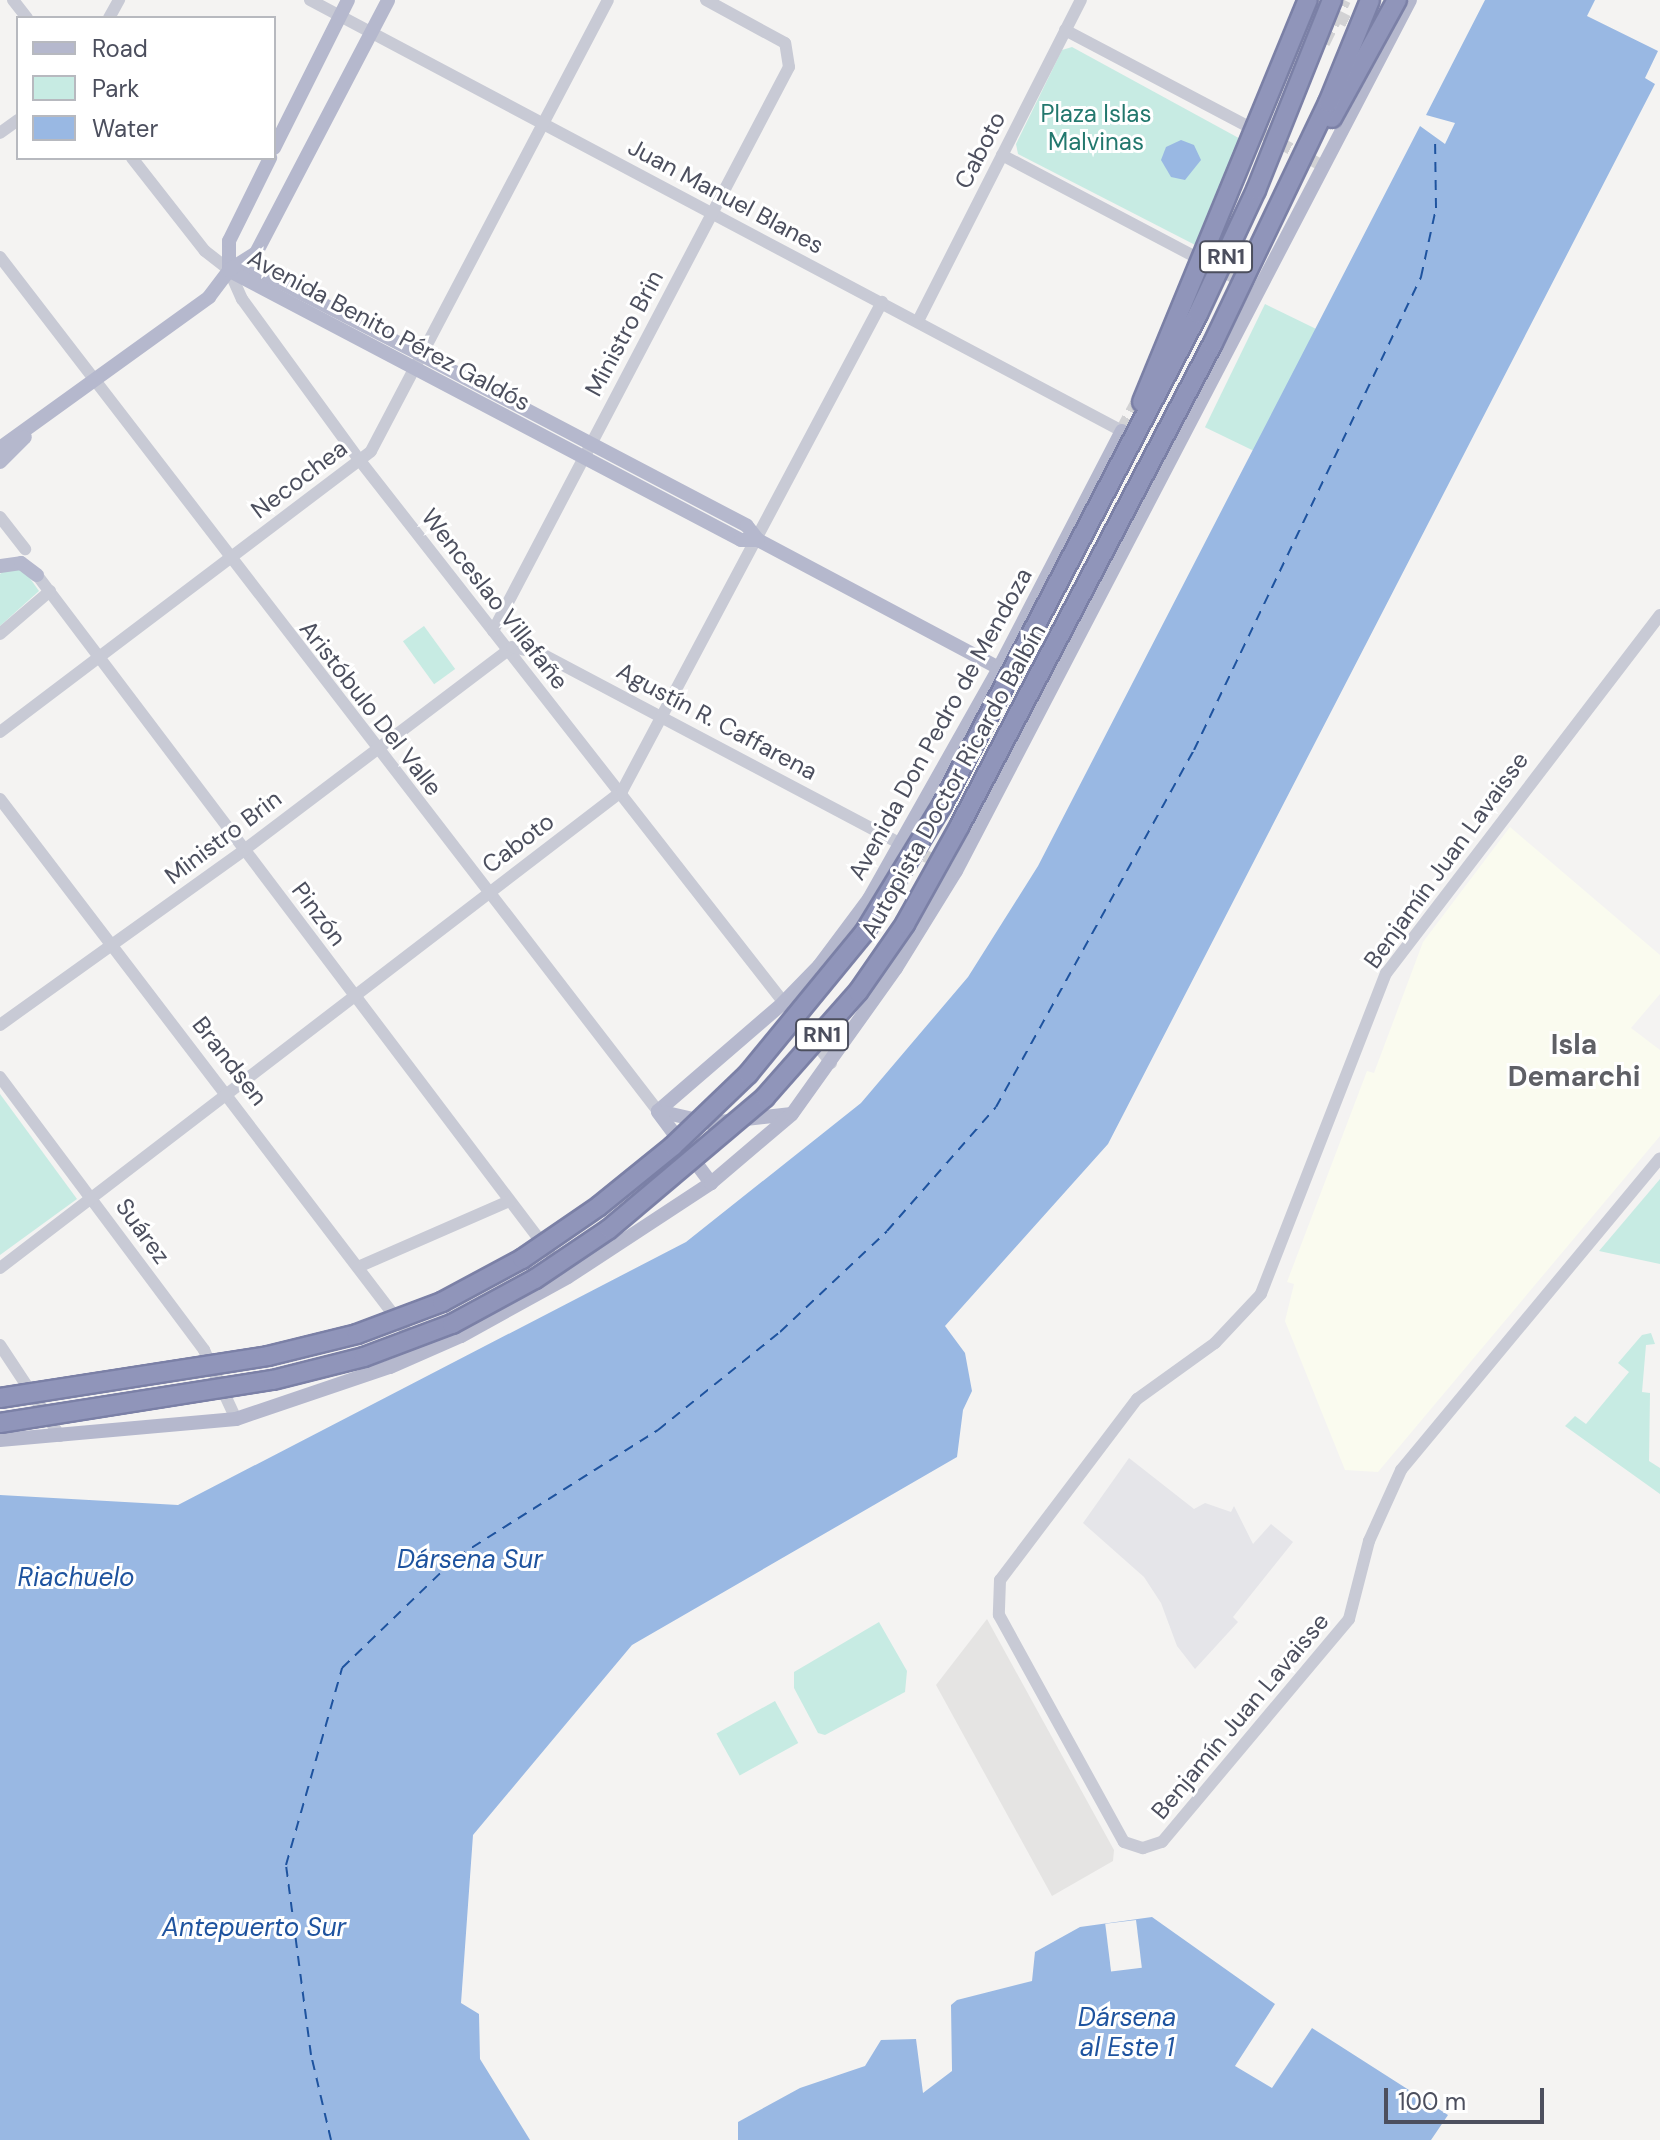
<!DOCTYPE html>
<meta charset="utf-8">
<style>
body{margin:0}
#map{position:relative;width:1660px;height:2140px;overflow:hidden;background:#f4f3f2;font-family:"DM Sans",sans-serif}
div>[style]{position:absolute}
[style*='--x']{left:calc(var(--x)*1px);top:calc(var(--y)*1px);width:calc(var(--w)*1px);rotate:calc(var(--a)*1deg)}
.commercial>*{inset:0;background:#fafbef}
.education>*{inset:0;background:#e5e4e3}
.airport>*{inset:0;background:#e5e5e9}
.green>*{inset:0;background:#c7ebe3;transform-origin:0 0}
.water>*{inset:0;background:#99b8e3}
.pier>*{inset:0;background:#f4f3f2;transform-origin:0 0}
.ferry>*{height:2px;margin-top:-1px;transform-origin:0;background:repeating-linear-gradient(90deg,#1e539f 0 10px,transparent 0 18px)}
.minor-tunnel>*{height:12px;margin-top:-6px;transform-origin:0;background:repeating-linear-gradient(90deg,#d2d2d4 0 12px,transparent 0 18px)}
.major-tunnel>*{height:14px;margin-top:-7px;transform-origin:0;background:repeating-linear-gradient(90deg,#d2d2d4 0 14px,transparent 0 21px)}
.minor>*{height:12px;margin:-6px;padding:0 6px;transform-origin:6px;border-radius:6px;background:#c8cad5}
.major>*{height:14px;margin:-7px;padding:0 7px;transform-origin:7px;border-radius:7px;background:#b5b8cd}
.bridges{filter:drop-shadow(2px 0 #7b80a6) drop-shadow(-2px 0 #7b80a6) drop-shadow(0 2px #7b80a6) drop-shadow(0 -2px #7b80a6)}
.highway-bridge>*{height:18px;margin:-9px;padding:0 9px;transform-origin:9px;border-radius:9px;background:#9095ba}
span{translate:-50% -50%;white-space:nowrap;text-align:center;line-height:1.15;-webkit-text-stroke:6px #fff;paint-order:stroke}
.shield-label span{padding:2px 6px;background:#fff;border:2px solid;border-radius:6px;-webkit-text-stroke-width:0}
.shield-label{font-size:22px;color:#4c4f5e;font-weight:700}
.park-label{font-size:24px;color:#23786e}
.street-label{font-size:24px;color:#4c4f5e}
.water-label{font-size:26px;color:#1e539f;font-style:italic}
.quarter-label{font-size:28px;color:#5f6066;font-weight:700}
.legend{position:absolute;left:16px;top:16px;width:260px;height:144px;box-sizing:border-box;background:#fff;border:2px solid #b7b9bf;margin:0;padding:10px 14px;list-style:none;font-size:24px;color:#4c4f5e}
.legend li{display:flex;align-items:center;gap:16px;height:40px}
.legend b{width:40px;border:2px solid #b7b9bf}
.scale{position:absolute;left:1384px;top:2088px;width:160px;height:36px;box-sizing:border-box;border:4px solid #4c4f5e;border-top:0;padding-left:10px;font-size:24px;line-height:28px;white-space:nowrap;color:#4c4f5e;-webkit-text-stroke:6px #fff;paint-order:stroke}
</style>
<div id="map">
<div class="commercial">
<i style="clip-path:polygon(1510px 827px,1660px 955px,1660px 994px,1631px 1028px,1660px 1050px,1660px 1136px,1378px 1472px,1345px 1470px,1285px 1321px,1294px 1284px,1287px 1282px,1367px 1071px,1374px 1073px,1423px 942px)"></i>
</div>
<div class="education">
<i style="clip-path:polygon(987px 1619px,1114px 1850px,1113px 1861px,1052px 1896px,936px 1685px)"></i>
</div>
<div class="airport">
<i style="clip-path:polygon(1129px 1458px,1194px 1509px,1205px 1503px,1231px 1512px,1234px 1506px,1253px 1544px,1271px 1524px,1293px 1542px,1233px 1617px,1238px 1622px,1195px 1669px,1177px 1646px,1161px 1603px,1144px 1577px,1083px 1523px)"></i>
</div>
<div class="green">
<i style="clip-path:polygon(1072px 47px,1246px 142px,1203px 249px,1018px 154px,1016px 144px,1062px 50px)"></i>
<i style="left:1265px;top:304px;width:57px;height:137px;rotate:26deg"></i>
<i style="clip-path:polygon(6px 569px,24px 570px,39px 591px,0 626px,0 574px)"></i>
<i style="left:424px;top:626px;width:53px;height:26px;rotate:54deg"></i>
<i style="clip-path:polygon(0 1094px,77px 1199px,0 1255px)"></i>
<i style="clip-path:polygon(1660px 1179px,1660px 1264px,1599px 1251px)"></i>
<i style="clip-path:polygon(1651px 1333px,1655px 1344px,1646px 1345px,1642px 1392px,1650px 1393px,1649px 1461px,1660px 1468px,1660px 1494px,1565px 1426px,1575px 1416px,1586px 1424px,1629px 1372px,1618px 1363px,1642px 1335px)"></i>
<i style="clip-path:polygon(879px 1622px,907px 1671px,905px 1692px,825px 1735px,818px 1733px,794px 1688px,794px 1672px)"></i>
<i style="left:775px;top:1701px;width:48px;height:67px;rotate:61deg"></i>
</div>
<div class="water">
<i style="clip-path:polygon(1485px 0,1595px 0,1587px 16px,1658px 51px,1645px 78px,1655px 84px,1108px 1144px,945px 1326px,965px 1353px,972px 1391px,963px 1410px,957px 1457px,632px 1645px,473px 1835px,461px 2003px,479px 2014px,480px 2059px,530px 2140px,0 2140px,0 1495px,178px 1505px,686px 1242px,861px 1103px,968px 977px,1038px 866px,1420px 126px,1445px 144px,1455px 123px,1426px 115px)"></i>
<i style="clip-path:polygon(1181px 140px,1194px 145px,1201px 160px,1185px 180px,1171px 177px,1161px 160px,1166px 147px)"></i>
<i style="clip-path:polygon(1152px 1917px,1275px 2004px,1235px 2066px,1272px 2088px,1312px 2028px,1448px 2115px,1431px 2140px,738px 2140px,738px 2122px,800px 2088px,865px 2066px,881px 2040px,916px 2039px,923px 2093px,952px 2071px,951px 2005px,957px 2000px,1032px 1981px,1035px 1952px,1080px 1927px)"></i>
</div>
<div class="pier">
<i style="left:1136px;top:1920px;width:48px;height:31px;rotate:83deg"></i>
</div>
<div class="ferry">
<i style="--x:331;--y:2140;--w:87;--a:-103.2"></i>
<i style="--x:311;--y:2055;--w:192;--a:-97.5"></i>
<i style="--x:286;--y:1865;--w:205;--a:-74.1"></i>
<i style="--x:342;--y:1668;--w:160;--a:-44"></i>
<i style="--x:457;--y:1557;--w:238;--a:-32.3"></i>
<i style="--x:658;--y:1430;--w:156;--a:-38.8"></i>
<i style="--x:780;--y:1332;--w:147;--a:-43.3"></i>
<i style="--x:887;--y:1231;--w:165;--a:-48.7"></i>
<i style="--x:996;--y:1107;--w:408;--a:-61"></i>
<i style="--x:1194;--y:750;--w:525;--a:-64.36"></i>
<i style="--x:1421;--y:277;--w:71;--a:-77.7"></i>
<i style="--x:1436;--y:208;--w:68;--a:-90.8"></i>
</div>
<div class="minor-tunnel">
<i style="--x:1305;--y:0;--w:65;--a:26.6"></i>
<i style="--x:1248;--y:126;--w:85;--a:28.1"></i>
<i style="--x:909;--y:848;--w:52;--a:26.1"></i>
</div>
<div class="major-tunnel">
<i style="--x:1323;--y:43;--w:48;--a:-64"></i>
<i style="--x:1122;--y:431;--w:44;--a:-61.7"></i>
</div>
<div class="minor">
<i style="--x:13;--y:0;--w:23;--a:52"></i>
<i style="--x:310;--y:0;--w:919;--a:27.96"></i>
<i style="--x:109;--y:18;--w:21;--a:-61"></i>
<i style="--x:1065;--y:30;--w:204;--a:27.8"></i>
<i style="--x:0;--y:133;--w:22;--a:-36"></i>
<i style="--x:1002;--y:155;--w:277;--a:27.8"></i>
<i style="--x:132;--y:158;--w:118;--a:51.9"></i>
<i style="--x:205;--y:251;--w:31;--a:38"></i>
<i style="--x:229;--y:270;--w:32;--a:66"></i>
<i style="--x:242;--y:299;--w:202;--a:53.9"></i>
<i style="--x:361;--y:462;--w:763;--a:51.97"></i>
<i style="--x:0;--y:257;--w:1078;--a:52.39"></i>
<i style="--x:918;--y:321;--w:360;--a:-63.1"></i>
<i style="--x:0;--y:517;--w:41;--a:52"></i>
<i style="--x:37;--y:575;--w:869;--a:52.91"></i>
<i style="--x:1660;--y:615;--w:451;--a:127.4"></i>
<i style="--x:1386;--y:973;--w:344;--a:111.3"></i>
<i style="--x:1261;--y:1294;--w:67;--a:133.2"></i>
<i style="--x:1215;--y:1343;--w:96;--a:144.3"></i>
<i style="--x:1137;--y:1399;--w:227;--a:127.1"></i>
<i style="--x:1000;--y:1580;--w:35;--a:92"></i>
<i style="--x:999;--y:1615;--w:259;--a:61.2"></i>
<i style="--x:1124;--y:1842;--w:20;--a:18"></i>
<i style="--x:1143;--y:1848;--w:20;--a:-18"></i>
<i style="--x:1162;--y:1842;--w:291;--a:-50"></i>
<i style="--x:1349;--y:1619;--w:81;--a:-75.6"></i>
<i style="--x:1369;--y:1541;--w:78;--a:-65.7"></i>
<i style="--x:1401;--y:1470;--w:405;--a:-50.3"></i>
<i style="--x:493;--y:631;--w:637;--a:-62.31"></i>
<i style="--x:789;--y:67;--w:24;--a:-99"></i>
<i style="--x:785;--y:43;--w:90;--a:-151.4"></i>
<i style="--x:0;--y:634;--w:66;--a:-40.7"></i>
<i style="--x:0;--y:732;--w:465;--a:-37.1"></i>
<i style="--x:371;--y:451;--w:509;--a:-62.28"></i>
<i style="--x:0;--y:799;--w:686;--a:52.65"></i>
<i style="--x:0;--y:1025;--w:300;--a:-35.6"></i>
<i style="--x:244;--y:850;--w:336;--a:-37.1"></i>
<i style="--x:512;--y:647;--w:31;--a:13"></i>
<i style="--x:542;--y:654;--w:408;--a:27.9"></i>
<i style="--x:0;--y:1077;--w:341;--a:53.2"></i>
<i style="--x:204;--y:1350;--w:76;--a:65.1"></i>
<i style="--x:358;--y:1267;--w:165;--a:-23.6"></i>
<i style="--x:0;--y:1268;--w:784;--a:-37.48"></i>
<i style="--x:622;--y:791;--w:554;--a:-62"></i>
<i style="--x:0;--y:1345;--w:109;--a:56.6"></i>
</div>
<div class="major">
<i style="--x:274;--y:148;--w:165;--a:-63.4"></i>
<i style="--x:229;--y:270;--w:42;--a:9.7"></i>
<i style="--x:270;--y:277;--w:169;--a:27.2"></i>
<i style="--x:420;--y:354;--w:369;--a:27.7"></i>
<i style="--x:747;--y:526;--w:18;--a:52"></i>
<i style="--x:758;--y:540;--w:273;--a:28"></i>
<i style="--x:229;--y:270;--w:29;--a:-90"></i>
<i style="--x:229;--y:241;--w:93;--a:-63.7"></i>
<i style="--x:232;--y:272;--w:575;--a:27.77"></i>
<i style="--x:741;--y:540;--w:17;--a:0"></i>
<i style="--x:0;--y:448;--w:258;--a:-35.8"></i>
<i style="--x:209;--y:297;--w:34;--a:-53"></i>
<i style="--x:229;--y:270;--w:32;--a:-32"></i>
<i style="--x:256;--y:253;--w:285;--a:-62.4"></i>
<i style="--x:0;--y:462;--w:35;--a:-45"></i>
<i style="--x:0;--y:566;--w:21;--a:-8"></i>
<i style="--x:21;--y:563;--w:20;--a:37"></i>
<i style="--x:658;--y:1111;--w:165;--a:-40.8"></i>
<i style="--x:783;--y:1003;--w:52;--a:-45.8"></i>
<i style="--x:819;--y:966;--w:84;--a:-53.3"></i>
<i style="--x:869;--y:899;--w:265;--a:-60.6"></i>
<i style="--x:999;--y:668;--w:267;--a:-62.6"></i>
<i style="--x:658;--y:1111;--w:54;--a:12.8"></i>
<i style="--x:711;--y:1123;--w:81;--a:-6.4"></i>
<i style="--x:658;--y:1112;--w:89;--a:53.3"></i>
<i style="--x:0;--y:1440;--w:237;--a:-5.1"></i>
<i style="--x:236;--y:1419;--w:163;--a:-18.7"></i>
<i style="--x:390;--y:1367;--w:77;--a:-23.6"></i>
<i style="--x:461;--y:1336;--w:122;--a:-28.9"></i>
<i style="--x:568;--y:1277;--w:171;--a:-33.3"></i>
<i style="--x:711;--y:1183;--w:106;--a:-40.4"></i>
<i style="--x:792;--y:1114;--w:179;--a:-54.5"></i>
<i style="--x:896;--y:968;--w:114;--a:-58.3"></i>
<i style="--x:956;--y:871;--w:982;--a:-62.47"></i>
</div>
<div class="bridges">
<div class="highway-bridge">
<i style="--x:1332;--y:118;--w:135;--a:-61.2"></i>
<i style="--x:1142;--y:402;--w:435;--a:-67.6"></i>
<i style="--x:0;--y:1398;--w:271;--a:-8.9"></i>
<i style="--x:268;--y:1356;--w:92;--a:-13.9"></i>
<i style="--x:357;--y:1334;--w:91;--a:-20.6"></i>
<i style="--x:442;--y:1302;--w:91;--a:-28.3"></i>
<i style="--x:522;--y:1259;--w:93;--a:-34.5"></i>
<i style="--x:599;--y:1206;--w:95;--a:-39"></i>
<i style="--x:673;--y:1146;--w:104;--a:-43.8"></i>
<i style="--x:748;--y:1074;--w:183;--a:-50.6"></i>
<i style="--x:864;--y:933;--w:150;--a:-58.6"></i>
<i style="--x:942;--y:805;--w:554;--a:-62.46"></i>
<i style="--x:1198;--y:314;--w:137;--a:-64.9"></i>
<i style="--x:1256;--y:190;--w:205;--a:-68.2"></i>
<i style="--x:0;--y:1423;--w:276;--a:-9"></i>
<i style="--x:273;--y:1380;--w:94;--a:-14.2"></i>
<i style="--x:364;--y:1357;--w:94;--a:-20.6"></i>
<i style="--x:452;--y:1324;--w:94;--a:-28.5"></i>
<i style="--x:535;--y:1279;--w:89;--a:-34"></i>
<i style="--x:609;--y:1229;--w:204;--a:-40.2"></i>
<i style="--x:765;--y:1097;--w:140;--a:-48.5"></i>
<i style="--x:858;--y:992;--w:83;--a:-55.3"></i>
<i style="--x:905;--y:924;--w:113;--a:-60.9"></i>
<i style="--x:960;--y:825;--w:544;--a:-62.31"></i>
<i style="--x:1213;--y:343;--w:266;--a:-64.4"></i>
<i style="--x:1328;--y:103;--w:111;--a:-67.8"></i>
</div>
</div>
<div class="shield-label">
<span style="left:1226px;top:257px">RN1</span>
<span style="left:822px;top:1035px">RN1</span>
</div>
<div class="park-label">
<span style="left:1096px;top:128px">Plaza Islas<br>Malvinas</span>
</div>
<div class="street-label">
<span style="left:980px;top:150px;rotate:-63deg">Caboto</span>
<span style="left:726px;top:196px;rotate:28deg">Juan Manuel Blanes</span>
<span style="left:389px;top:330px;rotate:28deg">Avenida Benito Pérez Galdós</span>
<span style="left:624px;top:333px;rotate:-62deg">Ministro Brin</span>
<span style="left:299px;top:479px;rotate:-37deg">Necochea</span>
<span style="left:495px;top:599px;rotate:52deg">Wenceslao Villafañe</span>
<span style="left:371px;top:708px;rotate:52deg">Aristóbulo Del Valle</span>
<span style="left:717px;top:721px;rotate:28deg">Agustín R. Caffarena</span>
<span style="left:940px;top:724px;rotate:-61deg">Avenida Don Pedro de Mendoza</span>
<span style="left:953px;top:781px;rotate:-61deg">Autopista Doctor Ricardo Balbín</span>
<span style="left:223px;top:837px;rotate:-37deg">Ministro Brin</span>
<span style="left:518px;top:843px;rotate:-37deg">Caboto</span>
<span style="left:1446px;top:860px;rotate:-54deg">Benjamín Juan Lavaisse</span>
<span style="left:319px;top:914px;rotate:53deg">Pinzón</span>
<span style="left:230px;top:1061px;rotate:52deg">Brandsen</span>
<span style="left:143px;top:1231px;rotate:54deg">Suárez</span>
<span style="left:1240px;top:1716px;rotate:-50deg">Benjamín Juan Lavaisse</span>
</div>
<div class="water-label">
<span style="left:470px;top:1560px">Dársena Sur</span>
<span style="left:76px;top:1578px">Riachuelo</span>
<span style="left:254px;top:1928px">Antepuerto Sur</span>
<span style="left:1127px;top:2033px">Dársena<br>al Este 1</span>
</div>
<div class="quarter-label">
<span style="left:1574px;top:1061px">Isla<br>Demarchi</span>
</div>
<ul class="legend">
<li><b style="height:10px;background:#b5b8cd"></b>Road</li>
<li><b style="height:22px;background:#c7ebe3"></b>Park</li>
<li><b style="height:22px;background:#99b8e3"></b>Water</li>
</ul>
<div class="scale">100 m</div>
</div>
